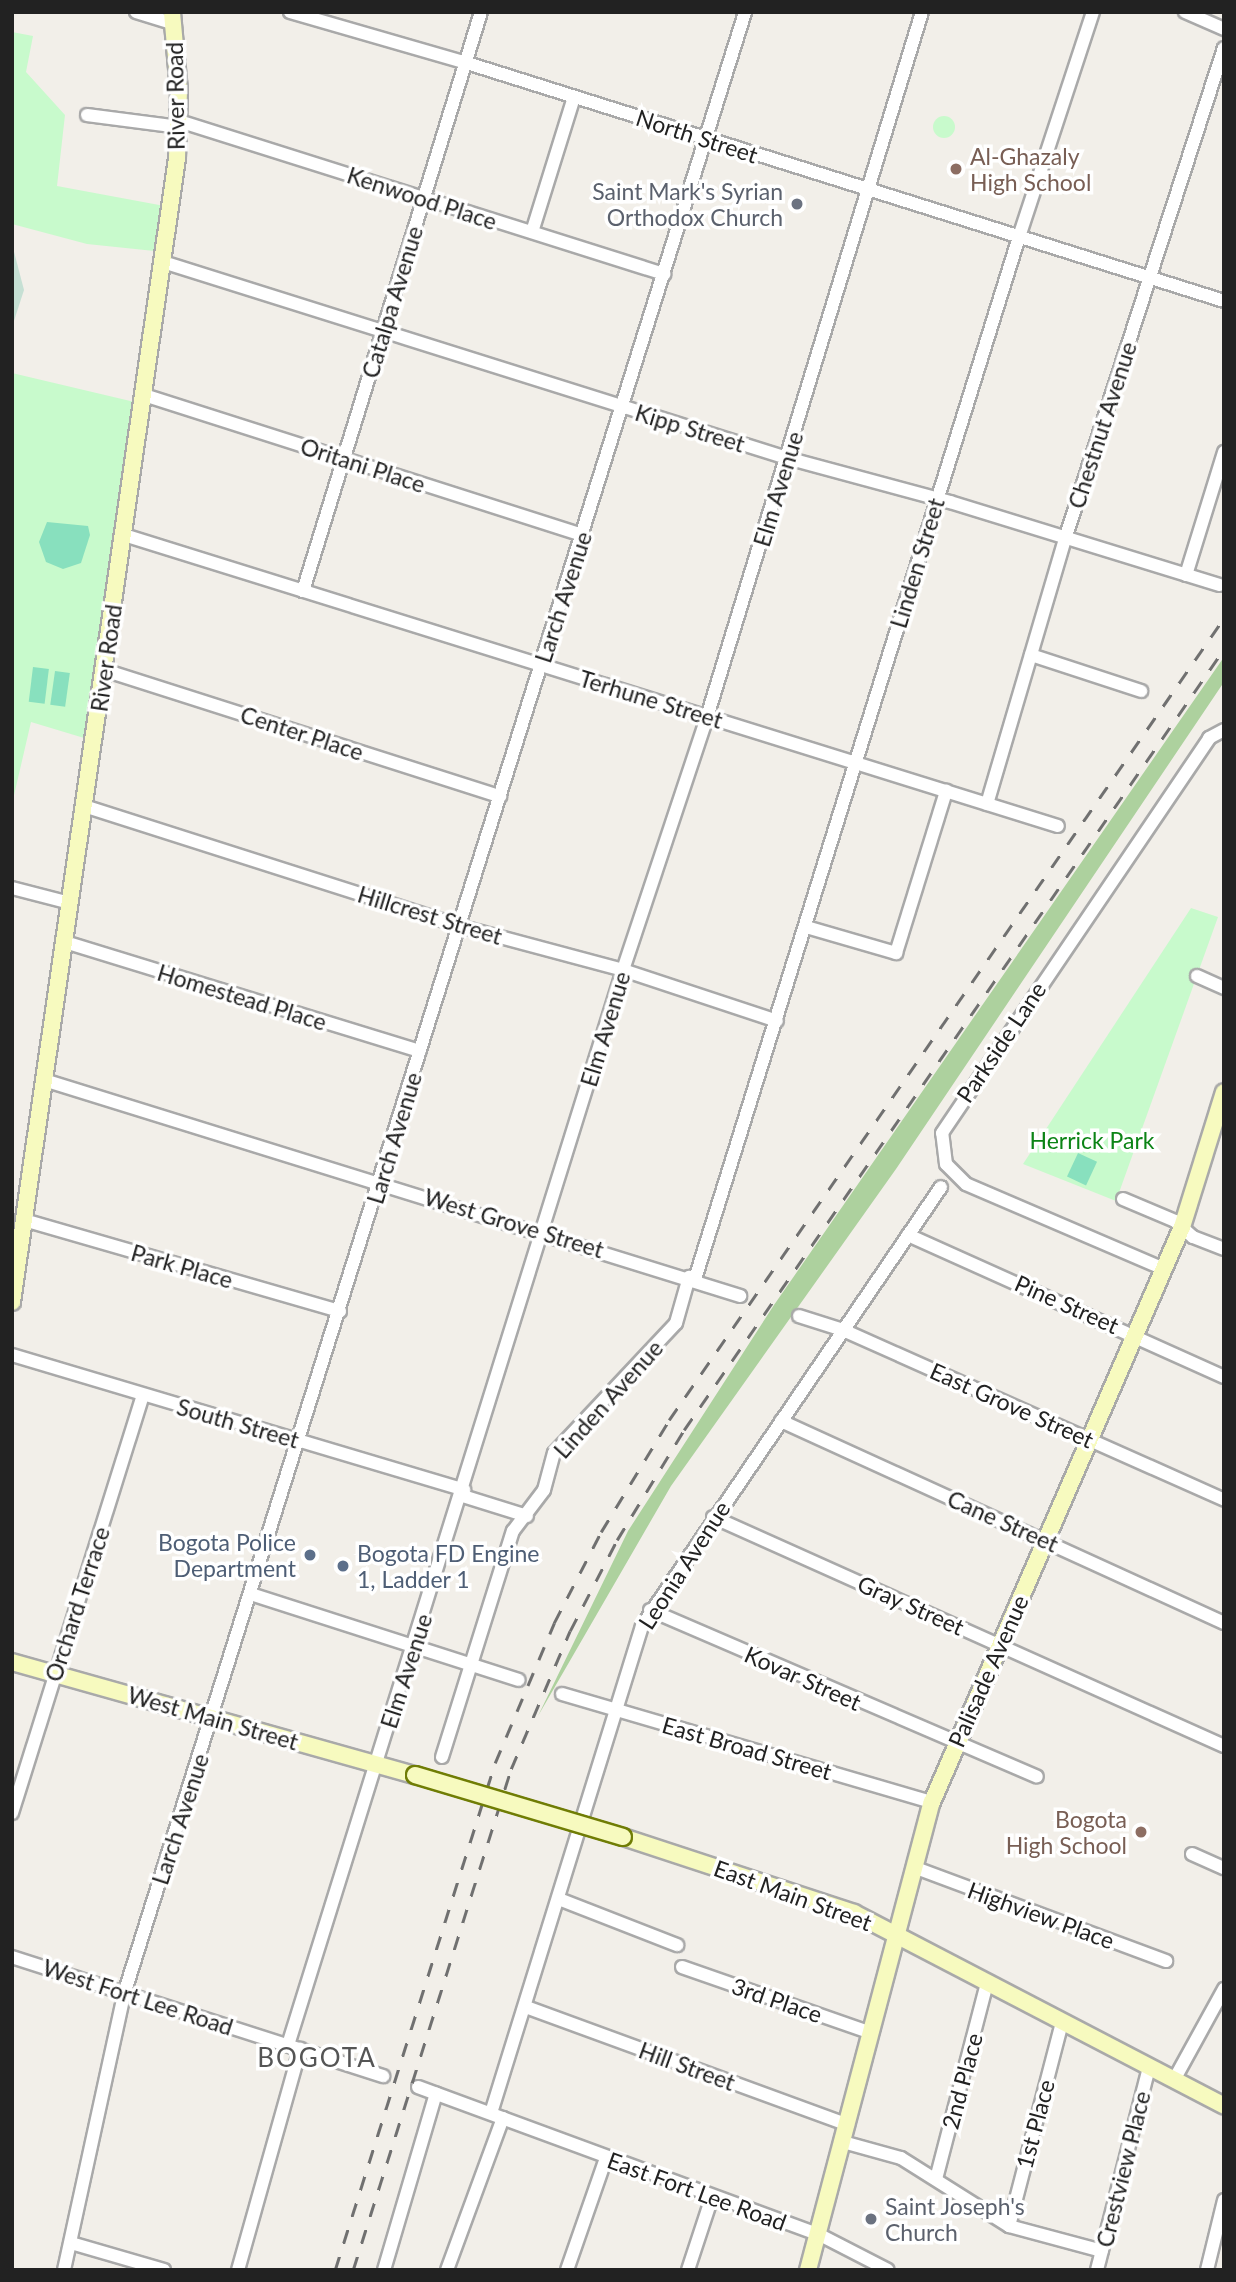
<!DOCTYPE html>
<style>
body{margin:0}
#map{position:relative;width:1236px;height:2282px;overflow:hidden;background:#f2efe9;font-family:Lato,sans-serif}
div>[style]{position:absolute}
[style*='--x']{left:calc(var(--x)*1px);top:calc(var(--y)*1px);width:calc(var(--w)*1px);rotate:calc(var(--a)*1deg)}
.forest>*{inset:0;background:#add19e}
.wetland>*{inset:0;background:#c6e0d4}
.park>*{inset:0;background:#c8facc}
.round{border-radius:50%}
.pitch>*{inset:0;background:#88e0be;transform-origin:0 0}
.roads{filter:drop-shadow(2px 0 #a9a9a9) drop-shadow(-2px 0 #a9a9a9) drop-shadow(0 2px #a9a9a9) drop-shadow(0 -2px #a9a9a9)}
.street>*{height:12px;margin:-6px;padding:0 6px;transform-origin:6px;border-radius:6px;background:#fff}
.secondary>*{height:16px;margin:-8px;padding:0 8px;transform-origin:8px;border-radius:8px;background:#f7fabf}
.rail>*{height:2.5px;margin-top:-1.25px;transform-origin:0;background:repeating-linear-gradient(90deg,#707070 0 14px,transparent 0 28px)}
.bridges{filter:drop-shadow(2px 0 #707d05) drop-shadow(-2px 0 #707d05) drop-shadow(0 2px #707d05) drop-shadow(0 -2px #707d05)}
.secondary-bridge>*{height:16px;margin:-8px;padding:0 8px;transform-origin:8px;border-radius:8px;background:#f7fabf}
.dots>*{width:19px;height:19px;translate:-50% -50%;box-sizing:border-box;border:4px solid #fff;border-radius:50%}
span{translate:-50% -50%;white-space:nowrap;text-align:center;line-height:1.15;-webkit-text-stroke:7px #fff;paint-order:stroke}
.street-label{font-size:23px;color:#222}
.education-label{font-size:23px;color:#785e54}
.left{translate:0 -50%;text-align:left}
.right{translate:-100% -50%;text-align:right}
.worship-label{font-size:23px;color:#5b616d}
.park-label{font-size:23px;color:#0c8416}
.service-label{font-size:23px;color:#4e5e75}
.quarter-label{font-size:26px;color:#555;letter-spacing:2px}
.frame{position:absolute;inset:0;border:14px solid #222;pointer-events:none}
</style>
<div id="map">
<div class="forest">
<i style="clip-path:polygon(1224px 657px,1224px 682px,896px 1169px,671px 1486px,538px 1716px,628px 1531px,774px 1305px)"></i>
</div>
<div class="wetland">
<i style="clip-path:polygon(12px 244px,24px 290px,12px 327px)"></i>
</div>
<div class="park">
<i style="clip-path:polygon(12px 32px,33px 36px,26px 72px,65px 115px,57px 186px,170px 207px,164px 252px,87px 244px,12px 224px)"></i>
<i class="round" style="left:933px;top:116px;width:22px;height:22px"></i>
<i style="clip-path:polygon(12px 373px,143px 404px,94px 741px,31px 722px,12px 804px)"></i>
<i style="clip-path:polygon(1191px 908px,1218px 917px,1116px 1201px,1023px 1164px)"></i>
</div>
<div class="pitch">
<i style="clip-path:polygon(47px 522px,88px 526px,90px 535px,81px 563px,63px 569px,46px 562px,39px 542px)"></i>
<i style="left:33px;top:667px;width:16px;height:35px;rotate:7deg"></i>
<i style="left:55px;top:671px;width:15px;height:34px;rotate:8deg"></i>
<i style="left:1078px;top:1153px;width:21px;height:26px;rotate:25deg"></i>
</div>
<div class="roads">
<div class="street">
<i style="--x:136;--y:12;--w:39;--a:17"></i>
<i style="--x:290;--y:12;--w:184;--a:16.1"></i>
<i style="--x:467;--y:63;--w:794;--a:17.45"></i>
<i style="--x:1185;--y:12;--w:43;--a:23.6"></i>
<i style="--x:87;--y:115;--w:93;--a:7.4"></i>
<i style="--x:179;--y:121;--w:509;--a:17.51"></i>
<i style="--x:532;--y:232;--w:141;--a:-72.7"></i>
<i style="--x:163;--y:262;--w:654;--a:17.44"></i>
<i style="--x:787;--y:458;--w:169;--a:15.1"></i>
<i style="--x:950;--y:502;--w:282;--a:17.1"></i>
<i style="--x:144;--y:395;--w:461;--a:17.7"></i>
<i style="--x:124;--y:535;--w:978;--a:17.31"></i>
<i style="--x:1186;--y:575;--w:129;--a:-72.8"></i>
<i style="--x:303;--y:591;--w:606;--a:-72.91"></i>
<i style="--x:1031;--y:655;--w:116;--a:18.1"></i>
<i style="--x:104;--y:670;--w:416;--a:17.7"></i>
<i style="--x:987;--y:804;--w:276;--a:-73.6"></i>
<i style="--x:1065;--y:539;--w:516;--a:-72.06"></i>
<i style="--x:84;--y:806;--w:394;--a:17.7"></i>
<i style="--x:459;--y:926;--w:170;--a:15"></i>
<i style="--x:623;--y:970;--w:162;--a:18.3"></i>
<i style="--x:12;--y:888;--w:60;--a:14.5"></i>
<i style="--x:806;--y:927;--w:94;--a:16.1"></i>
<i style="--x:896;--y:953;--w:170;--a:-72.8"></i>
<i style="--x:65;--y:942;--w:371;--a:17.1"></i>
<i style="--x:1197;--y:976;--w:30;--a:24"></i>
<i style="--x:44;--y:1080;--w:729;--a:17.24"></i>
<i style="--x:1123;--y:1199;--w:56;--a:22.9"></i>
<i style="--x:1175;--y:1221;--w:24;--a:42"></i>
<i style="--x:1193;--y:1237;--w:33;--a:21"></i>
<i style="--x:24;--y:1220;--w:329;--a:16.1"></i>
<i style="--x:908;--y:1235;--w:346;--a:24.2"></i>
<i style="--x:1164;--y:1269;--w:215;--a:-156.8"></i>
<i style="--x:966;--y:1184;--w:28;--a:-135"></i>
<i style="--x:946;--y:1164;--w:31;--a:-97"></i>
<i style="--x:942;--y:1133;--w:477;--a:-55.9"></i>
<i style="--x:1209;--y:738;--w:17;--a:-28"></i>
<i style="--x:695;--y:1279;--w:1091;--a:-72.73"></i>
<i style="--x:1019;--y:237;--w:237;--a:-71.8"></i>
<i style="--x:799;--y:1316;--w:46;--a:17.7"></i>
<i style="--x:843;--y:1330;--w:417;--a:24"></i>
<i style="--x:12;--y:1355;--w:472;--a:16.6"></i>
<i style="--x:781;--y:1421;--w:487;--a:24.5"></i>
<i style="--x:463;--y:1496;--w:67;--a:17.4"></i>
<i style="--x:713;--y:1517;--w:560;--a:24.14"></i>
<i style="--x:251;--y:1594;--w:281;--a:17.8"></i>
<i style="--x:650;--y:1610;--w:421;--a:23.3"></i>
<i style="--x:562;--y:1694;--w:385;--a:16.3"></i>
<i style="--x:442;--y:1757;--w:237;--a:-72.6"></i>
<i style="--x:513;--y:1531;--w:51;--a:-52.9"></i>
<i style="--x:544;--y:1490;--w:38;--a:-75"></i>
<i style="--x:554;--y:1453;--w:178;--a:-46.8"></i>
<i style="--x:676;--y:1323;--w:48;--a:-74.2"></i>
<i style="--x:12;--y:1813;--w:437;--a:-72.6"></i>
<i style="--x:1192;--y:1854;--w:35;--a:24"></i>
<i style="--x:916;--y:1868;--w:267;--a:20.4"></i>
<i style="--x:559;--y:1899;--w:127;--a:21.3"></i>
<i style="--x:12;--y:1957;--w:390;--a:17.8"></i>
<i style="--x:682;--y:1967;--w:201;--a:19.2"></i>
<i style="--x:526;--y:2007;--w:343;--a:20.1"></i>
<i style="--x:288;--y:2045;--w:1126;--a:-72.69"></i>
<i style="--x:623;--y:970;--w:267;--a:-71.6"></i>
<i style="--x:707;--y:717;--w:737;--a:-73.04"></i>
<i style="--x:1174;--y:2080;--w:104;--a:-61.2"></i>
<i style="--x:418;--y:2087;--w:428;--a:20.2"></i>
<i style="--x:820;--y:2235;--w:76;--a:27.2"></i>
<i style="--x:491;--y:2113;--w:510;--a:-72.77"></i>
<i style="--x:642;--y:1626;--w:531;--a:-55.74"></i>
<i style="--x:843;--y:2142;--w:60;--a:15.4"></i>
<i style="--x:901;--y:2158;--w:128;--a:32.2"></i>
<i style="--x:1009;--y:2226;--w:96;--a:15"></i>
<i style="--x:936;--y:2179;--w:203;--a:-75.4"></i>
<i style="--x:1009;--y:2226;--w:211;--a:-75.4"></i>
<i style="--x:71;--y:2243;--w:97;--a:16.2"></i>
<i style="--x:64;--y:2270;--w:286;--a:-77.7"></i>
<i style="--x:125;--y:1991;--w:2074;--a:-72.6"></i>
<i style="--x:238;--y:2270;--w:230;--a:-74.3"></i>
<i style="--x:384;--y:2270;--w:184;--a:-73.6"></i>
<i style="--x:447;--y:2270;--w:162;--a:-69.8"></i>
<i style="--x:567;--y:2270;--w:119;--a:-70.8"></i>
<i style="--x:688;--y:2270;--w:77;--a:-71.8"></i>
<i style="--x:1097;--y:2270;--w:209;--a:-75.6"></i>
<i style="--x:1207;--y:2270;--w:72;--a:-76.3"></i>
</div>
<div class="secondary">
<i style="--x:12;--y:1302;--w:1156;--a:-81.79"></i>
<i style="--x:177;--y:158;--w:67;--a:-88.3"></i>
<i style="--x:179;--y:91;--w:79;--a:-95.1"></i>
<i style="--x:12;--y:1662;--w:419;--a:15.7"></i>
<i style="--x:623;--y:1837;--w:243;--a:18.2"></i>
<i style="--x:854;--y:1913;--w:417;--a:27.5"></i>
<i style="--x:808;--y:2270;--w:484;--a:-75.2"></i>
<i style="--x:932;--y:1802;--w:627;--a:-66.5"></i>
<i style="--x:1182;--y:1227;--w:141;--a:-72.7"></i>
</div>
</div>
<div class="rail">
<i style="--x:335;--y:2270;--w:532;--a:-72.49"></i>
<i style="--x:495;--y:1763;--w:152;--a:-67.1"></i>
<i style="--x:554;--y:1623;--w:102;--a:-62.7"></i>
<i style="--x:601;--y:1532;--w:131;--a:-58.7"></i>
<i style="--x:669;--y:1420;--w:975;--a:-55.32"></i>
<i style="--x:353;--y:2270;--w:525;--a:-72.5"></i>
<i style="--x:511;--y:1769;--w:150;--a:-66.9"></i>
<i style="--x:570;--y:1631;--w:102;--a:-62.7"></i>
<i style="--x:617;--y:1540;--w:129;--a:-58.7"></i>
<i style="--x:684;--y:1430;--w:950;--a:-55.34"></i>
</div>
<div class="bridges">
<div class="secondary-bridge">
<i style="--x:415;--y:1775;--w:217;--a:16.6"></i>
</div>
</div>
<div class="dots">
<i style="left:956px;top:169px;background:#8d6e63"></i>
<i style="left:797px;top:204px;background:#6b7280"></i>
<i style="left:310px;top:1555px;background:#5c6f8a"></i>
<i style="left:343px;top:1566px;background:#5c6f8a"></i>
<i style="left:1141px;top:1832px;background:#8d6e63"></i>
<i style="left:871px;top:2219px;background:#6b7280"></i>
</div>
<div class="street-label">
<span style="left:175px;top:96px;rotate:-91deg">River Road</span>
<span style="left:697px;top:136px;rotate:18deg">North Street</span>
<span style="left:422px;top:198px;rotate:18deg">Kenwood Place</span>
<span style="left:392px;top:302px;rotate:-73deg">Catalpa Avenue</span>
<span style="left:1102px;top:425px;rotate:-72deg">Chestnut Avenue</span>
<span style="left:690px;top:428px;rotate:17deg">Kipp Street</span>
<span style="left:363px;top:465px;rotate:18deg">Oritani Place</span>
<span style="left:778px;top:489px;rotate:-73deg">Elm Avenue</span>
<span style="left:917px;top:563px;rotate:-73deg">Linden Street</span>
<span style="left:563px;top:597px;rotate:-72deg">Larch Avenue</span>
<span style="left:106px;top:658px;rotate:-82deg">River Road</span>
<span style="left:651px;top:699px;rotate:17deg">Terhune Street</span>
<span style="left:302px;top:733px;rotate:18deg">Center Place</span>
<span style="left:430px;top:915px;rotate:17deg">Hillcrest Street</span>
<span style="left:242px;top:997px;rotate:17deg">Homestead Place</span>
<span style="left:605px;top:1029px;rotate:-73deg">Elm Avenue</span>
<span style="left:1001px;top:1042px;rotate:-56deg">Parkside Lane</span>
<span style="left:394px;top:1138px;rotate:-73deg">Larch Avenue</span>
<span style="left:514px;top:1223px;rotate:17deg">West Grove Street</span>
<span style="left:182px;top:1266px;rotate:16deg">Park Place</span>
<span style="left:1067px;top:1304px;rotate:24deg">Pine Street</span>
<span style="left:608px;top:1399px;rotate:-48deg">Linden Avenue</span>
<span style="left:1012px;top:1405px;rotate:24deg">East Grove Street</span>
<span style="left:238px;top:1423px;rotate:16deg">South Street</span>
<span style="left:1003px;top:1521px;rotate:24deg">Cane Street</span>
<span style="left:684px;top:1565px;rotate:-57deg">Leonia Avenue</span>
<span style="left:77px;top:1604px;rotate:-72deg">Orchard Terrace</span>
<span style="left:911px;top:1605px;rotate:24deg">Gray Street</span>
<span style="left:406px;top:1671px;rotate:-72deg">Elm Avenue</span>
<span style="left:988px;top:1671px;rotate:-66deg">Palisade Avenue</span>
<span style="left:803px;top:1678px;rotate:24deg">Kovar Street</span>
<span style="left:213px;top:1718px;rotate:16deg">West Main Street</span>
<span style="left:747px;top:1748px;rotate:16deg">East Broad Street</span>
<span style="left:180px;top:1819px;rotate:-72deg">Larch Avenue</span>
<span style="left:793px;top:1895px;rotate:20deg">East Main Street</span>
<span style="left:1041px;top:1915px;rotate:20deg">Highview Place</span>
<span style="left:138px;top:1997px;rotate:18deg">West Fort Lee Road</span>
<span style="left:777px;top:2000px;rotate:19deg">3rd Place</span>
<span style="left:687px;top:2066px;rotate:20deg">Hill Street</span>
<span style="left:962px;top:2081px;rotate:-75deg">2nd Place</span>
<span style="left:1035px;top:2124px;rotate:-75deg">1st Place</span>
<span style="left:1123px;top:2169px;rotate:-76deg">Crestview Place</span>
<span style="left:697px;top:2191px;rotate:20deg">East Fort Lee Road</span>
</div>
<div class="education-label">
<span class="left" style="left:970px;top:169px">Al-Ghazaly<br>High School</span>
<span class="right" style="left:1127px;top:1832px">Bogota<br>High School</span>
</div>
<div class="worship-label">
<span class="right" style="left:783px;top:204px">Saint Mark's Syrian<br>Orthodox Church</span>
<span class="left" style="left:885px;top:2219px">Saint Joseph's<br>Church</span>
</div>
<div class="park-label">
<span style="left:1092px;top:1140px">Herrick Park</span>
</div>
<div class="service-label">
<span class="right" style="left:296px;top:1555px">Bogota Police<br>Department</span>
<span class="left" style="left:357px;top:1566px">Bogota FD Engine<br>1, Ladder 1</span>
</div>
<div class="quarter-label">
<span style="left:317px;top:2058px">BOGOTA</span>
</div>
<div class="frame"></div>
</div>
